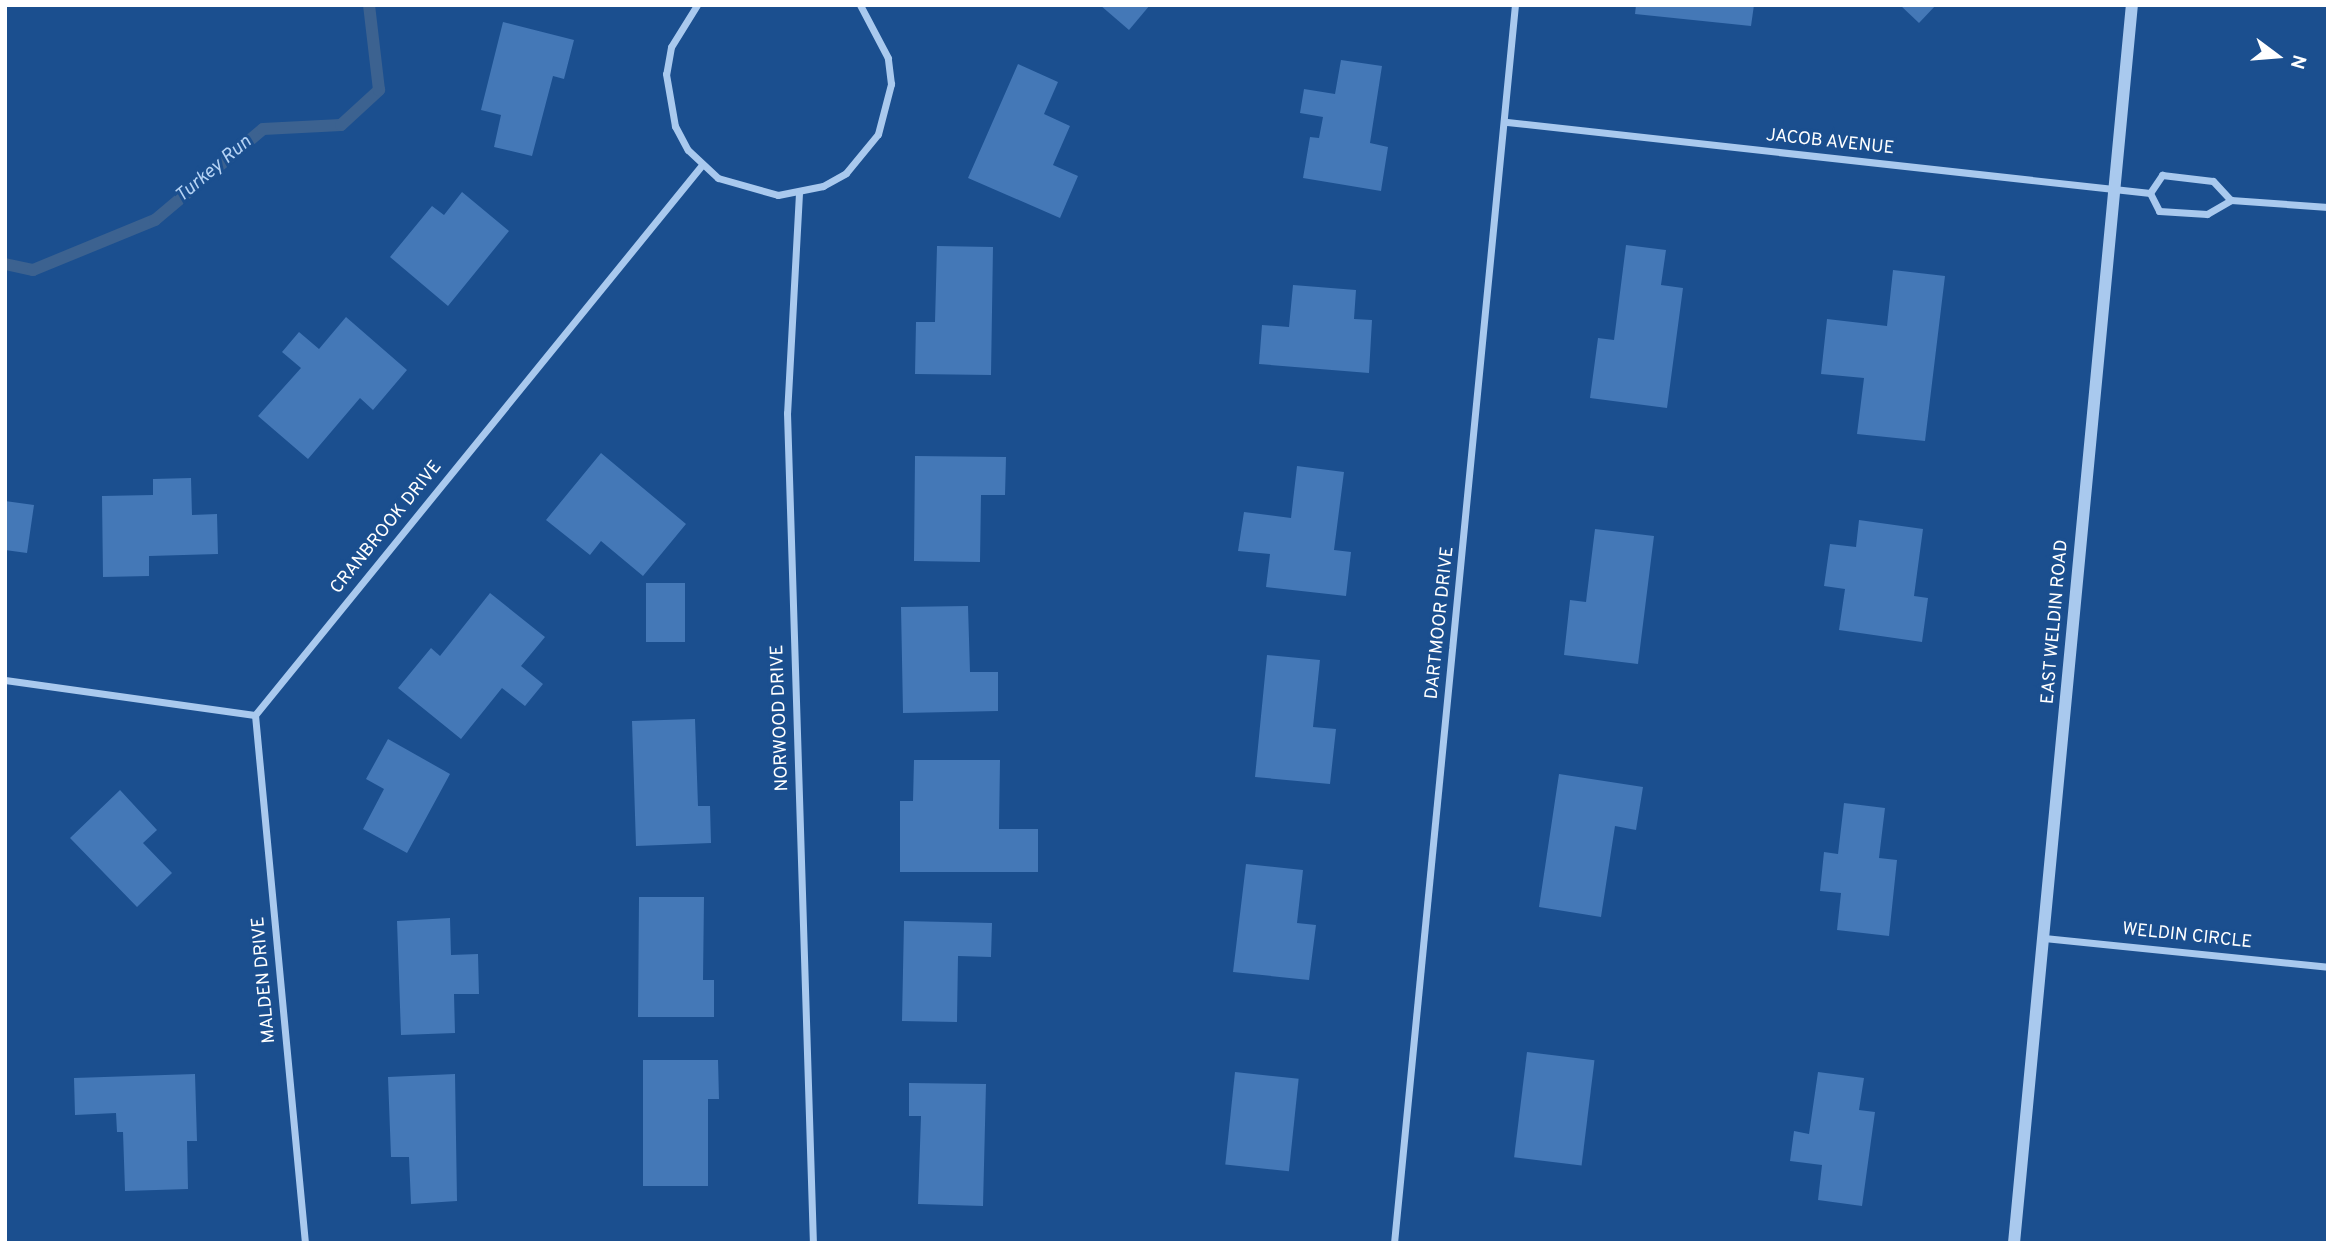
<!DOCTYPE html>
<style>
body{margin:0}
#map{position:relative;width:2333px;height:1248px;overflow:hidden;background:#1b4f8f;font-family:Overpass,sans-serif}
div>[style]{position:absolute}
[style*='--x']{left:calc(var(--x)*1px);top:calc(var(--y)*1px);width:calc(var(--w)*1px);rotate:calc(var(--a)*1deg)}
.stream>*{height:12px;margin:-6px;padding:0 6px;transform-origin:6px;border-radius:6px;background:#3c6290}
.building>*{inset:0;background:#4478b7;transform-origin:0 0}
.minor>*{height:7px;margin:-3.5px;padding:0 3.5px;transform-origin:3.5px;border-radius:3.5px;background:#a9c9ee}
.tertiary>*{height:12px;margin:-6px;padding:0 6px;transform-origin:6px;border-radius:6px;background:#a9c9ee}
span{translate:-50% -50%;white-space:nowrap;text-align:center;line-height:1.15;-webkit-text-stroke:6px #1b4f8f;paint-order:stroke}
.street-label{font-size:18px;color:#fff}
.water-label{font-size:19px;color:#b5d3f5;font-style:italic}
.frame{position:absolute;inset:0;border:7px solid #fff;pointer-events:none}
.north{position:absolute;left:2242px;top:21px;width:70px;height:70px;-webkit-text-stroke:5px #1b4f8f;paint-order:stroke;rotate:106deg;font-size:19px;font-weight:700;line-height:28px;text-align:center;color:#fff}
.north::after{content:'';display:block;margin:auto;width:24px;height:32px;background:#fff;clip-path:polygon(50% 0,100% 100%,50% 72%,0 100%)}
</style>
<div id="map">
<div class="stream">
<i style="--x:5;--y:264;--w:29;--a:12"></i>
<i style="--x:33;--y:270;--w:132;--a:-22.3"></i>
<i style="--x:155;--y:220;--w:141;--a:-40.1"></i>
<i style="--x:263;--y:129;--w:78;--a:-2.9"></i>
<i style="--x:341;--y:125;--w:52;--a:-42.6"></i>
<i style="--x:379;--y:90;--w:86;--a:-96.7"></i>
</div>
<div class="building">
<i style="clip-path:polygon(1100px 5px,1150px 5px,1129px 30px)"></i>
<i style="clip-path:polygon(1636px 5px,1754px 5px,1751px 26px,1635px 14px)"></i>
<i style="clip-path:polygon(1900px 5px,1936px 5px,1919px 23px)"></i>
<i style="clip-path:polygon(503px 22px,574px 40px,564px 79px,553px 76px,532px 156px,494px 147px,501px 115px,481px 110px)"></i>
<i style="clip-path:polygon(1341px 60px,1382px 66px,1370px 143px,1388px 147px,1381px 191px,1303px 178px,1310px 137px,1319px 138px,1323px 117px,1300px 113px,1304px 89px,1335px 94px)"></i>
<i style="clip-path:polygon(1018px 64px,1058px 82px,1044px 114px,1070px 126px,1053px 165px,1078px 176px,1060px 218px,968px 178px)"></i>
<i style="clip-path:polygon(462px 192px,509px 231px,448px 306px,390px 257px,432px 206px,444px 215px)"></i>
<i style="clip-path:polygon(1626px 245px,1666px 250px,1661px 285px,1683px 288px,1667px 408px,1590px 398px,1598px 338px,1614px 340px)"></i>
<i style="clip-path:polygon(937px 246px,993px 247px,991px 375px,915px 374px,916px 322px,935px 322px)"></i>
<i style="clip-path:polygon(1893px 270px,1945px 276px,1925px 441px,1857px 434px,1864px 378px,1821px 374px,1827px 319px,1887px 326px)"></i>
<i style="clip-path:polygon(1293px 285px,1356px 290px,1354px 319px,1372px 320px,1369px 373px,1259px 364px,1262px 325px,1289px 327px)"></i>
<i style="clip-path:polygon(346px 317px,407px 370px,373px 410px,360px 398px,308px 459px,258px 416px,301px 368px,282px 352px,299px 332px,319px 349px)"></i>
<i style="clip-path:polygon(601px 453px,686px 524px,643px 576px,601px 541px,590px 555px,546px 520px)"></i>
<i style="clip-path:polygon(915px 456px,1006px 457px,1005px 495px,981px 495px,980px 562px,914px 561px)"></i>
<i style="clip-path:polygon(1297px 466px,1344px 472px,1334px 550px,1351px 552px,1346px 596px,1266px 587px,1270px 554px,1238px 551px,1244px 512px,1291px 518px)"></i>
<i style="clip-path:polygon(191px 478px,192px 515px,217px 514px,218px 554px,149px 556px,149px 576px,103px 577px,102px 496px,153px 495px,153px 479px)"></i>
<i style="clip-path:polygon(5px 501px,34px 505px,27px 553px,5px 550px)"></i>
<i style="clip-path:polygon(1859px 520px,1923px 529px,1914px 596px,1928px 598px,1922px 642px,1839px 630px,1845px 589px,1824px 586px,1830px 544px,1856px 547px)"></i>
<i style="clip-path:polygon(1595px 529px,1654px 536px,1638px 664px,1564px 655px,1570px 600px,1586px 602px)"></i>
<i style="left:646px;top:583px;width:39px;height:59px"></i>
<i style="clip-path:polygon(490px 593px,545px 637px,521px 666px,543px 684px,525px 706px,502px 688px,461px 739px,398px 688px,431px 648px,440px 656px)"></i>
<i style="clip-path:polygon(968px 606px,970px 672px,998px 672px,998px 711px,903px 713px,901px 607px)"></i>
<i style="clip-path:polygon(1267px 655px,1320px 660px,1313px 727px,1336px 729px,1330px 784px,1255px 777px)"></i>
<i style="clip-path:polygon(695px 719px,698px 806px,710px 806px,711px 843px,636px 846px,632px 721px)"></i>
<i style="clip-path:polygon(388px 739px,450px 774px,407px 853px,363px 829px,384px 789px,366px 779px)"></i>
<i style="clip-path:polygon(914px 760px,1000px 760px,999px 829px,1038px 829px,1038px 872px,900px 872px,900px 801px,913px 801px)"></i>
<i style="clip-path:polygon(1559px 774px,1643px 787px,1636px 830px,1615px 826px,1601px 917px,1539px 907px)"></i>
<i style="clip-path:polygon(120px 790px,157px 830px,143px 843px,172px 873px,137px 907px,70px 838px)"></i>
<i style="clip-path:polygon(1844px 803px,1885px 808px,1879px 858px,1897px 860px,1889px 936px,1837px 930px,1841px 893px,1820px 891px,1824px 852px,1838px 854px)"></i>
<i style="clip-path:polygon(1246px 864px,1303px 870px,1297px 923px,1316px 925px,1309px 980px,1233px 972px)"></i>
<i style="clip-path:polygon(639px 897px,704px 897px,703px 980px,714px 980px,714px 1017px,638px 1017px)"></i>
<i style="clip-path:polygon(450px 918px,451px 955px,478px 954px,479px 994px,454px 994px,455px 1033px,401px 1035px,397px 921px)"></i>
<i style="clip-path:polygon(904px 921px,992px 923px,991px 957px,958px 956px,957px 1022px,902px 1021px)"></i>
<i style="left:1527px;top:1052px;width:68px;height:106px;rotate:7deg"></i>
<i style="clip-path:polygon(643px 1060px,718px 1060px,719px 1099px,708px 1099px,708px 1186px,643px 1186px)"></i>
<i style="left:1235px;top:1072px;width:64px;height:93px;rotate:6deg"></i>
<i style="clip-path:polygon(1818px 1072px,1864px 1078px,1859px 1110px,1875px 1112px,1862px 1206px,1818px 1200px,1822px 1165px,1790px 1161px,1794px 1131px,1809px 1134px)"></i>
<i style="clip-path:polygon(195px 1074px,197px 1141px,187px 1141px,188px 1189px,125px 1191px,123px 1132px,117px 1132px,116px 1113px,75px 1115px,74px 1078px)"></i>
<i style="clip-path:polygon(455px 1074px,457px 1201px,411px 1204px,409px 1157px,391px 1157px,388px 1077px)"></i>
<i style="clip-path:polygon(909px 1083px,986px 1084px,983px 1206px,918px 1204px,921px 1116px,909px 1116px)"></i>
</div>
<div class="minor">
<i style="--x:697;--y:5;--w:49;--a:121.8"></i>
<i style="--x:671;--y:47;--w:27;--a:100"></i>
<i style="--x:666;--y:74;--w:53;--a:80.2"></i>
<i style="--x:675;--y:126;--w:27;--a:62"></i>
<i style="--x:688;--y:150;--w:41;--a:43"></i>
<i style="--x:718;--y:178;--w:62;--a:15.8"></i>
<i style="--x:778;--y:195;--w:46;--a:-11.3"></i>
<i style="--x:823;--y:186;--w:26;--a:-29"></i>
<i style="--x:846;--y:173;--w:50;--a:-50.6"></i>
<i style="--x:878;--y:134;--w:52;--a:-75.4"></i>
<i style="--x:891;--y:84;--w:26;--a:-97"></i>
<i style="--x:888;--y:58;--w:60;--a:-117.8"></i>
<i style="--x:1507;--y:122;--w:647;--a:6.3"></i>
<i style="--x:799;--y:193;--w:220;--a:93.1"></i>
<i style="--x:787;--y:413;--w:830;--a:88.21"></i>
<i style="--x:2150;--y:193;--w:20;--a:63"></i>
<i style="--x:2159;--y:211;--w:48;--a:3.6"></i>
<i style="--x:2207;--y:214;--w:28;--a:-30"></i>
<i style="--x:2231;--y:200;--w:97;--a:4.1"></i>
<i style="--x:2150;--y:193;--w:22;--a:-56"></i>
<i style="--x:2162;--y:175;--w:51;--a:6.7"></i>
<i style="--x:2213;--y:181;--w:26;--a:47"></i>
<i style="--x:5;--y:680;--w:252;--a:8"></i>
<i style="--x:255;--y:715;--w:709;--a:-50.9"></i>
<i style="--x:255;--y:715;--w:530;--a:84.59"></i>
<i style="--x:2044;--y:938;--w:285;--a:5.8"></i>
<i style="--x:1394;--y:1243;--w:1244;--a:-84.42"></i>
</div>
<div class="tertiary">
<i style="--x:2014;--y:1243;--w:1244;--a:-84.56"></i>
</div>
<div class="street-label">
<span style="left:1830px;top:143px;rotate:6deg">JACOB AVENUE</span>
<span style="left:387px;top:528px;rotate:-51deg">CRANBROOK DRIVE</span>
<span style="left:2056px;top:622px;rotate:-85deg">EAST WELDIN ROAD</span>
<span style="left:1441px;top:623px;rotate:-84deg">DARTMOOR DRIVE</span>
<span style="left:781px;top:718px;rotate:-92deg">NORWOOD DRIVE</span>
<span style="left:2187px;top:937px;rotate:6deg">WELDIN CIRCLE</span>
<span style="left:265px;top:980px;rotate:-95deg">MALDEN DRIVE</span>
</div>
<div class="water-label">
<span style="left:214px;top:170px;rotate:-40deg">Turkey Run</span>
</div>
<div class="frame"></div>
<div class="north">N</div>
</div>
